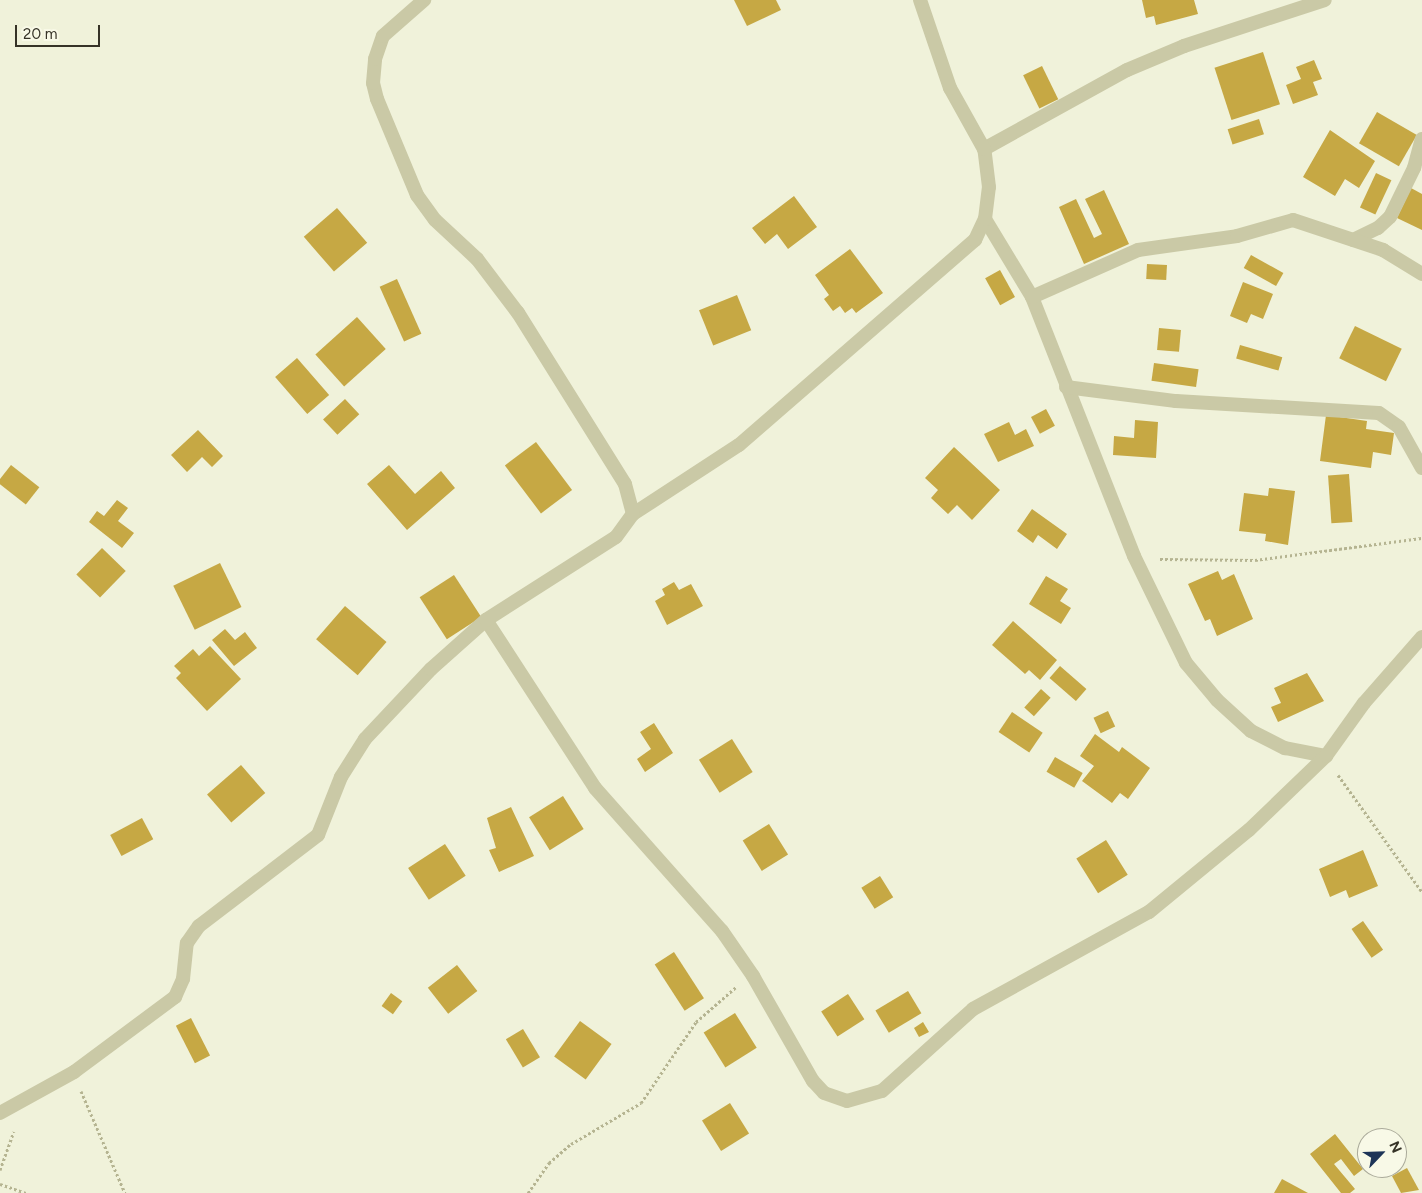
<!DOCTYPE html>
<style>
body{margin:0}
#map{position:relative;width:1422px;height:1193px;overflow:hidden;background:#f0f2da;font-family:Figtree,sans-serif}
div>[style]{position:absolute}
[style*='--x']{left:calc(var(--x)*1px);top:calc(var(--y)*1px);width:calc(var(--w)*1px);rotate:calc(var(--a)*1deg)}
.building>*{inset:0;background:#c6a844;transform-origin:0 0}
.path>*{height:3px;margin-top:-1.5px;transform-origin:0;background:repeating-linear-gradient(90deg,#b5b491 0 2.5px,transparent 0 5px)}
.minor>*{height:14px;margin:-7px;padding:0 7px;transform-origin:7px;border-radius:7px;background:#cac9a6}
span{translate:-50% -50%;white-space:nowrap;text-align:center;line-height:1.15;-webkit-text-stroke:4.5px #f8f9e7;paint-order:stroke}
.north{position:absolute;left:1357px;top:1128px;width:50px;height:50px;box-sizing:border-box;background:#f8f9e7;border:1px solid #aaaa9a;border-radius:50%;rotate:66deg;font-size:14px;font-weight:700;line-height:20px;text-align:center;color:#363327}
.north::after{content:'';display:block;margin:auto;width:18px;height:22px;background:#1d3457;clip-path:polygon(50% 0,100% 100%,50% 72%,0 100%)}
.scale{position:absolute;left:15px;top:25px;width:85px;height:22px;box-sizing:border-box;border:2px solid #363327;border-top:0;padding-left:6px;font-size:15px;line-height:18px;white-space:nowrap;color:#363327;-webkit-text-stroke:4px #f8f9e7;paint-order:stroke}
</style>
<div id="map">
<div class="building">
<i style="clip-path:polygon(734px 0,776px 0,781px 10px,747px 26px)"></i>
<i style="clip-path:polygon(1142px 0,1194px 0,1198px 14px,1156px 25px,1154px 16px,1146px 18px)"></i>
<i style="left:1263px;top:52px;width:55px;height:51px;rotate:72deg"></i>
<i style="clip-path:polygon(1314px 60px,1322px 79px,1313px 82px,1318px 95px,1293px 104px,1286px 85px,1301px 79px,1296px 67px)"></i>
<i style="left:1042px;top:66px;width:37px;height:21px;rotate:64deg"></i>
<i style="left:1377px;top:112px;width:46px;height:36px;rotate:30deg"></i>
<i style="left:1259px;top:119px;width:16px;height:33px;rotate:72deg"></i>
<i style="clip-path:polygon(1330px 130px,1375px 161px,1359px 188px,1345px 179px,1335px 196px,1303px 177px)"></i>
<i style="left:1376px;top:173px;width:17px;height:38px;rotate:25deg"></i>
<i style="clip-path:polygon(1411px 188px,1422px 194px,1422px 230px,1397px 218px)"></i>
<i style="clip-path:polygon(1104px 190px,1129px 244px,1084px 264px,1059px 207px,1076px 199px,1094px 238px,1102px 234px,1085px 199px)"></i>
<i style="clip-path:polygon(794px 196px,817px 227px,788px 249px,777px 234px,765px 244px,752px 228px)"></i>
<i style="left:337px;top:208px;width:46px;height:44px;rotate:49deg"></i>
<i style="clip-path:polygon(850px 249px,883px 293px,856px 313px,852px 308px,845px 313px,840px 306px,833px 311px,824px 299px,829px 295px,815px 275px)"></i>
<i style="left:1251px;top:255px;width:37px;height:15px;rotate:29deg"></i>
<i style="left:1147px;top:264px;width:20px;height:15px;rotate:3deg"></i>
<i style="left:1000px;top:270px;width:31px;height:17px;rotate:61deg"></i>
<i style="left:397px;top:279px;width:60px;height:19px;rotate:66deg"></i>
<i style="clip-path:polygon(1243px 282px,1273px 294px,1263px 319px,1251px 314px,1247px 323px,1230px 316px)"></i>
<i style="left:737px;top:295px;width:38px;height:41px;rotate:68deg"></i>
<i style="left:357px;top:317px;width:43px;height:56px;rotate:48deg"></i>
<i style="left:1355px;top:326px;width:52px;height:36px;rotate:26deg"></i>
<i style="left:1159px;top:328px;width:22px;height:22px;rotate:5deg"></i>
<i style="left:1240px;top:345px;width:44px;height:14px;rotate:16deg"></i>
<i style="left:297px;top:358px;width:49px;height:29px;rotate:49deg"></i>
<i style="left:1154px;top:363px;width:45px;height:18px;rotate:8deg"></i>
<i style="left:345px;top:399px;width:21px;height:30px;rotate:47deg"></i>
<i style="left:1046px;top:409px;width:19px;height:17px;rotate:62deg"></i>
<i style="clip-path:polygon(1326px 415px,1367px 421px,1366px 429px,1394px 433px,1391px 455px,1373px 452px,1371px 468px,1320px 461px)"></i>
<i style="clip-path:polygon(1135px 420px,1158px 422px,1156px 458px,1113px 455px,1114px 436px,1134px 438px)"></i>
<i style="clip-path:polygon(1009px 422px,1015px 435px,1026px 429px,1034px 446px,998px 462px,984px 434px)"></i>
<i style="clip-path:polygon(198px 430px,223px 456px,212px 467px,202px 457px,187px 472px,171px 455px)"></i>
<i style="left:536px;top:442px;width:60px;height:39px;rotate:53deg"></i>
<i style="clip-path:polygon(954px 447px,1000px 490px,972px 520px,957px 505px,948px 514px,931px 498px,938px 490px,925px 478px)"></i>
<i style="left:11px;top:465px;width:36px;height:22px;rotate:38deg"></i>
<i style="clip-path:polygon(389px 465px,415px 494px,441px 471px,455px 488px,407px 530px,367px 484px)"></i>
<i style="left:1349px;top:474px;width:48px;height:21px;rotate:86deg"></i>
<i style="clip-path:polygon(1269px 488px,1295px 491px,1288px 545px,1265px 541px,1266px 534px,1239px 531px,1244px 493px,1268px 496px)"></i>
<i style="clip-path:polygon(117px 500px,128px 508px,118px 521px,134px 533px,122px 548px,89px 522px,97px 511px,104px 516px)"></i>
<i style="clip-path:polygon(1032px 509px,1067px 534px,1057px 549px,1038px 535px,1033px 543px,1017px 531px)"></i>
<i style="left:102px;top:548px;width:33px;height:37px;rotate:44deg"></i>
<i style="left:220px;top:563px;width:49px;height:52px;rotate:64deg"></i>
<i style="clip-path:polygon(1218px 571px,1222px 580px,1234px 574px,1253px 619px,1217px 636px,1210px 619px,1205px 621px,1188px 584px)"></i>
<i style="left:454px;top:575px;width:50px;height:41px;rotate:57deg"></i>
<i style="clip-path:polygon(1046px 576px,1068px 589px,1060px 601px,1071px 608px,1061px 624px,1029px 604px)"></i>
<i style="clip-path:polygon(674px 582px,679px 590px,691px 584px,703px 606px,667px 625px,655px 601px,665px 595px,662px 589px)"></i>
<i style="left:345px;top:606px;width:55px;height:44px;rotate:41deg"></i>
<i style="clip-path:polygon(1013px 621px,1057px 660px,1040px 680px,1029px 670px,1025px 674px,992px 645px)"></i>
<i style="clip-path:polygon(225px 629px,235px 640px,245px 632px,257px 648px,234px 666px,212px 640px)"></i>
<i style="clip-path:polygon(210px 646px,241px 679px,207px 711px,176px 678px,181px 673px,174px 666px,193px 649px,199px 656px)"></i>
<i style="left:1060px;top:666px;width:35px;height:16px;rotate:41deg"></i>
<i style="clip-path:polygon(1307px 673px,1324px 701px,1278px 722px,1271px 707px,1281px 703px,1274px 688px)"></i>
<i style="left:1041px;top:689px;width:13px;height:25px;rotate:42deg"></i>
<i style="left:1108px;top:711px;width:17px;height:16px;rotate:65deg"></i>
<i style="left:1012px;top:712px;width:37px;height:24px;rotate:34deg"></i>
<i style="clip-path:polygon(654px 723px,673px 753px,645px 772px,637px 759px,651px 749px,640px 732px)"></i>
<i style="clip-path:polygon(1095px 734px,1119px 752px,1122px 747px,1150px 768px,1128px 799px,1120px 793px,1112px 803px,1082px 781px,1094px 766px,1080px 756px)"></i>
<i style="left:732px;top:739px;width:39px;height:39px;rotate:58deg"></i>
<i style="left:1055px;top:757px;width:32px;height:17px;rotate:30deg"></i>
<i style="left:241px;top:765px;width:37px;height:45px;rotate:49deg"></i>
<i style="left:563px;top:796px;width:39px;height:40px;rotate:58deg"></i>
<i style="clip-path:polygon(511px 807px,534px 856px,499px 872px,489px 850px,496px 848px,487px 818px)"></i>
<i style="left:142px;top:818px;width:24px;height:36px;rotate:62deg"></i>
<i style="left:769px;top:824px;width:36px;height:31px;rotate:58deg"></i>
<i style="left:1106px;top:840px;width:41px;height:35px;rotate:58deg"></i>
<i style="left:445px;top:844px;width:38px;height:44px;rotate:57deg"></i>
<i style="clip-path:polygon(1363px 850px,1378px 886px,1349px 898px,1346px 890px,1330px 897px,1319px 869px)"></i>
<i style="left:880px;top:876px;width:25px;height:22px;rotate:58deg"></i>
<i style="left:1363px;top:921px;width:35px;height:14px;rotate:55deg"></i>
<i style="left:674px;top:952px;width:55px;height:23px;rotate:57deg"></i>
<i style="left:457px;top:965px;width:33px;height:37px;rotate:52deg"></i>
<i style="left:908px;top:991px;width:26px;height:38px;rotate:59deg"></i>
<i style="left:391px;top:993px;width:14px;height:16px;rotate:36deg"></i>
<i style="left:848px;top:994px;width:30px;height:32px;rotate:57deg"></i>
<i style="left:735px;top:1013px;width:41px;height:37px;rotate:58deg"></i>
<i style="left:191px;top:1018px;width:42px;height:17px;rotate:63deg"></i>
<i style="left:580px;top:1021px;width:39px;height:44px;rotate:36deg"></i>
<i style="clip-path:polygon(923px 1022px,929px 1032px,919px 1037px,914px 1028px)"></i>
<i style="left:523px;top:1029px;width:33px;height:20px;rotate:59deg"></i>
<i style="left:730px;top:1103px;width:36px;height:33px;rotate:58deg"></i>
<i style="clip-path:polygon(1335px 1134px,1363px 1169px,1354px 1176px,1341px 1159px,1334px 1164px,1355px 1189px,1350px 1193px,1341px 1193px,1310px 1154px)"></i>
<i style="clip-path:polygon(1407px 1168px,1419px 1190px,1401px 1193px,1392px 1176px)"></i>
<i style="clip-path:polygon(1282px 1179px,1308px 1193px,1274px 1193px)"></i>
</div>
<div class="path">
<i style="--x:1160;--y:559;--w:95;--a:0.6"></i>
<i style="--x:1255;--y:560;--w:168;--a:-7.5"></i>
<i style="--x:1338;--y:775;--w:144;--a:54.3"></i>
<i style="--x:81;--y:1091;--w:111;--a:66.7"></i>
<i style="--x:0;--y:1170;--w:41;--a:-70.3"></i>
<i style="--x:0;--y:1184;--w:28;--a:19"></i>
<i style="--x:528;--y:1193;--w:37;--a:-55"></i>
<i style="--x:549;--y:1163;--w:29;--a:-41"></i>
<i style="--x:571;--y:1144;--w:81;--a:-30.4"></i>
<i style="--x:641;--y:1103;--w:98;--a:-55.8"></i>
<i style="--x:696;--y:1022;--w:53;--a:-41.2"></i>
</div>
<div class="minor">
<i style="--x:984;--y:149;--w:163;--a:-28.9"></i>
<i style="--x:1127;--y:70;--w:62;--a:-22.8"></i>
<i style="--x:1184;--y:46;--w:148;--a:-18.1"></i>
<i style="--x:985;--y:219;--w:91;--a:58.9"></i>
<i style="--x:1032;--y:297;--w:278;--a:68.5"></i>
<i style="--x:1134;--y:556;--w:119;--a:64.1"></i>
<i style="--x:1186;--y:663;--w:48;--a:50"></i>
<i style="--x:1217;--y:700;--w:46;--a:42.4"></i>
<i style="--x:1251;--y:731;--w:38;--a:27"></i>
<i style="--x:1285;--y:748;--w:42;--a:11"></i>
<i style="--x:1353;--y:240;--w:28;--a:-26"></i>
<i style="--x:1378;--y:228;--w:16;--a:-43"></i>
<i style="--x:1390;--y:217;--w:55;--a:-63.9"></i>
<i style="--x:1414;--y:168;--w:30;--a:-75"></i>
<i style="--x:1032;--y:297;--w:116;--a:-23.9"></i>
<i style="--x:1138;--y:250;--w:100;--a:-8"></i>
<i style="--x:1237;--y:236;--w:58;--a:-15.9"></i>
<i style="--x:1293;--y:220;--w:95;--a:18.4"></i>
<i style="--x:1383;--y:250;--w:46;--a:31.6"></i>
<i style="--x:1066;--y:387;--w:111;--a:7.3"></i>
<i style="--x:1176;--y:401;--w:203;--a:3.4"></i>
<i style="--x:1379;--y:413;--w:24;--a:35"></i>
<i style="--x:1399;--y:427;--w:47;--a:60.7"></i>
<i style="--x:633;--y:514;--w:126;--a:-33.1"></i>
<i style="--x:739;--y:445;--w:313;--a:-41"></i>
<i style="--x:975;--y:240;--w:23;--a:-65"></i>
<i style="--x:985;--y:219;--w:32;--a:-83"></i>
<i style="--x:989;--y:187;--w:38;--a:-97"></i>
<i style="--x:984;--y:149;--w:70;--a:-119.1"></i>
<i style="--x:950;--y:88;--w:93;--a:-108.8"></i>
<i style="--x:486;--y:620;--w:200;--a:57"></i>
<i style="--x:595;--y:788;--w:191;--a:48.4"></i>
<i style="--x:722;--y:931;--w:55;--a:55.4"></i>
<i style="--x:753;--y:976;--w:121;--a:60.3"></i>
<i style="--x:813;--y:1081;--w:16;--a:47"></i>
<i style="--x:824;--y:1093;--w:24;--a:19"></i>
<i style="--x:847;--y:1101;--w:36;--a:-16"></i>
<i style="--x:882;--y:1091;--w:122;--a:-42"></i>
<i style="--x:973;--y:1009;--w:201;--a:-28.9"></i>
<i style="--x:1149;--y:912;--w:129;--a:-39.4"></i>
<i style="--x:1249;--y:830;--w:107;--a:-43.9"></i>
<i style="--x:1326;--y:756;--w:65;--a:-54.4"></i>
<i style="--x:1364;--y:703;--w:88;--a:-48.7"></i>
<i style="--x:0;--y:1113;--w:85;--a:-29"></i>
<i style="--x:74;--y:1072;--w:126;--a:-36.6"></i>
<i style="--x:175;--y:997;--w:20;--a:-66"></i>
<i style="--x:183;--y:979;--w:36;--a:-84"></i>
<i style="--x:187;--y:943;--w:21;--a:-55"></i>
<i style="--x:199;--y:926;--w:150;--a:-37.4"></i>
<i style="--x:318;--y:835;--w:62;--a:-68.4"></i>
<i style="--x:341;--y:777;--w:45;--a:-57.7"></i>
<i style="--x:365;--y:739;--w:96;--a:-46.7"></i>
<i style="--x:431;--y:669;--w:74;--a:-41.7"></i>
<i style="--x:486;--y:620;--w:154;--a:-32.6"></i>
<i style="--x:616;--y:537;--w:29;--a:-54"></i>
<i style="--x:633;--y:514;--w:31;--a:-105"></i>
<i style="--x:625;--y:484;--w:202;--a:-122"></i>
<i style="--x:518;--y:313;--w:68;--a:-127.2"></i>
<i style="--x:477;--y:259;--w:57;--a:-137.1"></i>
<i style="--x:435;--y:220;--w:31;--a:-126"></i>
<i style="--x:417;--y:195;--w:104;--a:-112.6"></i>
<i style="--x:377;--y:99;--w:16;--a:-104"></i>
<i style="--x:373;--y:83;--w:24;--a:-85"></i>
<i style="--x:375;--y:59;--w:24;--a:-71"></i>
<i style="--x:383;--y:36;--w:55;--a:-41.3"></i>
</div>
<div class="north">N</div>
<div class="scale">20 m</div>
</div>
